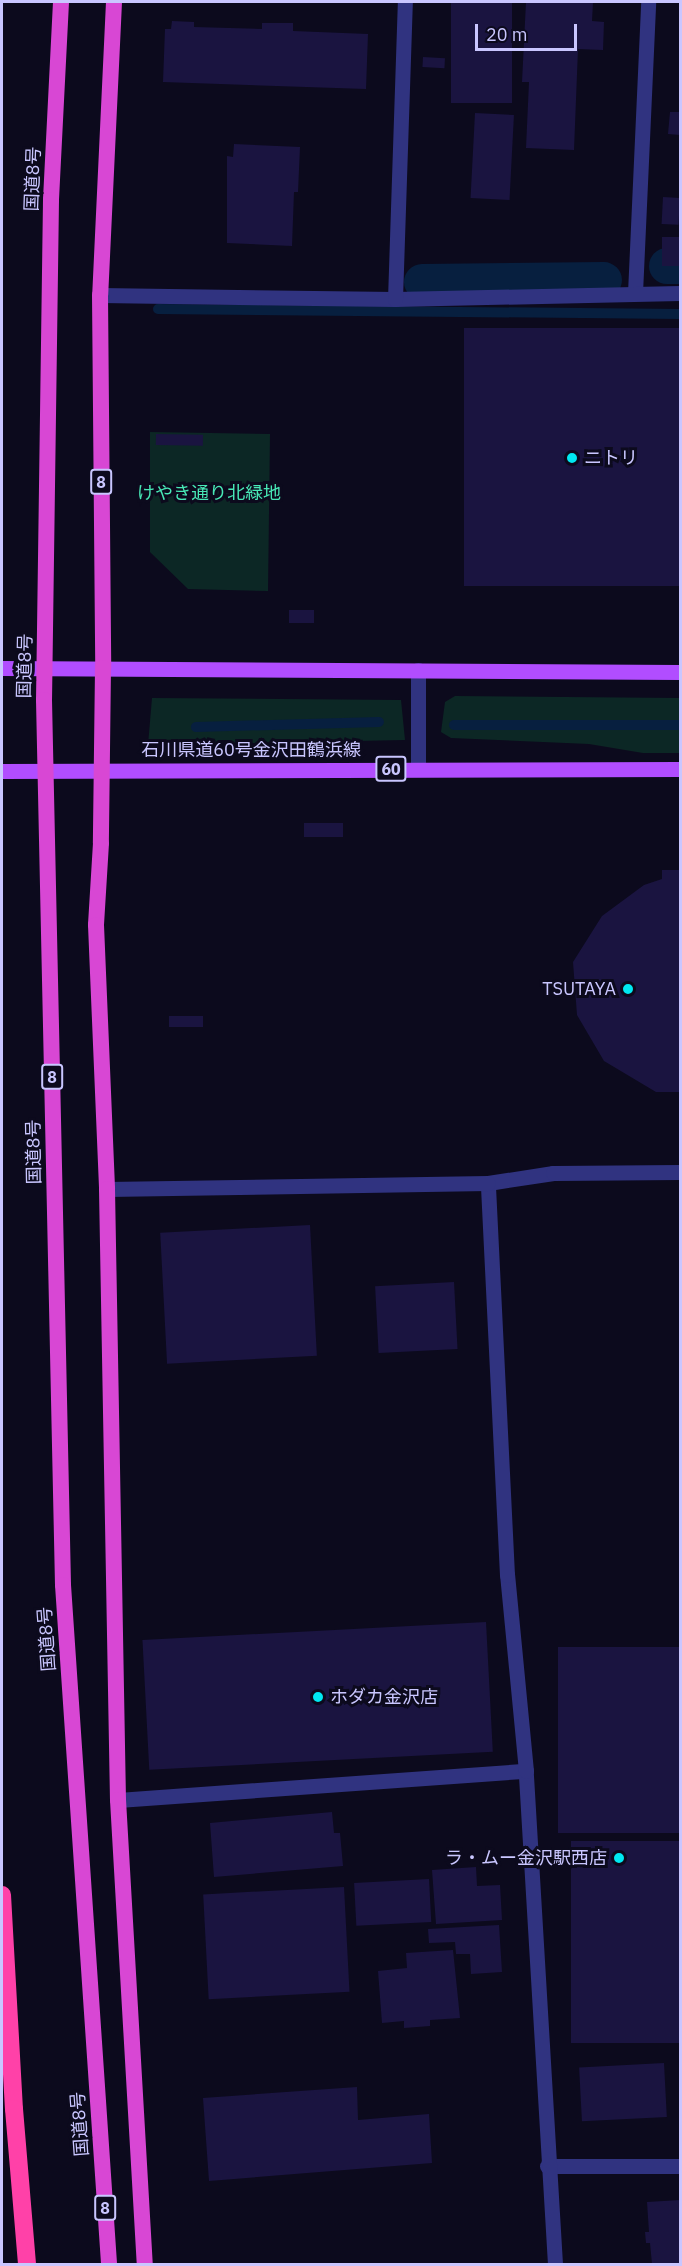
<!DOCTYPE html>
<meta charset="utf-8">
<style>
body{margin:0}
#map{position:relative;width:682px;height:2266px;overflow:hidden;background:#0c0a1d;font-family:"IBM Plex Sans","Noto Sans JP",sans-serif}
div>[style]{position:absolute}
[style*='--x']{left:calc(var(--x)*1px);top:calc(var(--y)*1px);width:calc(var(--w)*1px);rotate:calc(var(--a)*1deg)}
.green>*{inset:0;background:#0c2725}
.stream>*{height:10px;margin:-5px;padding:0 5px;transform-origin:5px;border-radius:5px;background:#071f3f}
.canal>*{height:36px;margin:-18px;padding:0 18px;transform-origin:18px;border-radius:18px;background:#071f3f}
.building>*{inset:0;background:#1a1440;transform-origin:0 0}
.minor>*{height:15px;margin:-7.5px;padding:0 7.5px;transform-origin:7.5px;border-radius:7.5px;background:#303380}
.tertiary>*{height:15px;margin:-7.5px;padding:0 7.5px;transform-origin:7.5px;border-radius:7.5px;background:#303380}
.primary>*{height:15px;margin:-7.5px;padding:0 7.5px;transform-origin:7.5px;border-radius:7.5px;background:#b14dff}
.trunk>*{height:16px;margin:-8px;padding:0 8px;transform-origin:8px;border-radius:8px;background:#d847d4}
.motorway>*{height:18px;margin:-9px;padding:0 9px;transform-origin:9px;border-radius:9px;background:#ff41a8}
.dots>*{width:16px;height:16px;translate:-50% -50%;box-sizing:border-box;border:3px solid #0c0a1d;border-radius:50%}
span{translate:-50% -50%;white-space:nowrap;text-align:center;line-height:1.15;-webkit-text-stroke:6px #0c0a1d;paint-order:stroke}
.shield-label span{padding:2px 4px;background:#0c0a1d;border:2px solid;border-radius:4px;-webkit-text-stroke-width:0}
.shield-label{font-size:16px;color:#c9c6ff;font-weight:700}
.street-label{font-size:18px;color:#c9c6ff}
.poi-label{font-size:18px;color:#c9c6ff}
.left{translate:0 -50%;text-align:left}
.right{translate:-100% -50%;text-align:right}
.park-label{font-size:18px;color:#48e8b6}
.frame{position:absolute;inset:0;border:3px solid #c9c6ff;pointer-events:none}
.scale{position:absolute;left:475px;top:24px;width:102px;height:27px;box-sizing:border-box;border:3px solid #c9c6ff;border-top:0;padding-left:8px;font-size:18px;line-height:21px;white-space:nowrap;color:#c9c6ff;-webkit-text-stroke:4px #0c0a1d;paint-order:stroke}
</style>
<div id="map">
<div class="green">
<i style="clip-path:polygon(150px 432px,270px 434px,268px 591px,188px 589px,150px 552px)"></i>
<i style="clip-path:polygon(455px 696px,680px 698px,680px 753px,643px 753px,589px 744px,451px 738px,441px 732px,445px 702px)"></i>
<i style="clip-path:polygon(152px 698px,401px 700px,405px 740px,148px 745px)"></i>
</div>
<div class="stream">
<i style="--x:158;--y:309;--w:522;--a:0.55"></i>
<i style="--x:454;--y:725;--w:226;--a:0"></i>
<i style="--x:196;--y:727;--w:183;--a:-1.6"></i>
</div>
<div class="canal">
<i style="--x:667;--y:266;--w:13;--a:0"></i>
<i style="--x:422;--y:282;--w:182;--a:-0.6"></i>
</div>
<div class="building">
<i style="left:451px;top:2px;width:61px;height:101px"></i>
<i style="clip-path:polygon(526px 2px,593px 2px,592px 21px,604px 22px,603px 50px,578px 49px,574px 150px,526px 148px,529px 82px,522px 82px)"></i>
<i style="clip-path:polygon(172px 21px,194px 22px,194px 27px,262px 29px,262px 23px,293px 23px,293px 31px,368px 34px,366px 89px,163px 82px,165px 29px,171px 29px)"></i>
<i style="left:423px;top:57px;width:22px;height:10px;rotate:3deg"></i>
<i style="clip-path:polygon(670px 112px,680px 112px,680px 135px,668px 134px)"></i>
<i style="left:475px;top:113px;width:39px;height:85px;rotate:3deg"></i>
<i style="clip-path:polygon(234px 144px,300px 147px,298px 192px,294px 192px,292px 246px,227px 243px,227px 156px,233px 157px)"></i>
<i style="left:663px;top:197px;width:17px;height:27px;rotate:3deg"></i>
<i style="left:662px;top:237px;width:18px;height:29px"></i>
<i style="left:464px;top:328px;width:216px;height:258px"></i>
<i style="left:156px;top:434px;width:47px;height:11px;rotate:1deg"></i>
<i style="left:314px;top:610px;width:13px;height:25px;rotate:90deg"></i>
<i style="left:304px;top:823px;width:39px;height:14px"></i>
<i style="clip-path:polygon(662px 870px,680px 870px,680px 1092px,656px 1092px,604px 1061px,577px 1015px,573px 962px,602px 916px,644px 885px,662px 879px)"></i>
<i style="left:169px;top:1016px;width:34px;height:11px"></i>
<i style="left:310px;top:1225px;width:131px;height:150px;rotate:87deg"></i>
<i style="left:454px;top:1282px;width:67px;height:79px;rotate:87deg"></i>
<i style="left:486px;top:1622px;width:130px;height:344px;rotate:87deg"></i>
<i style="left:680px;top:1647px;width:186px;height:122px;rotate:90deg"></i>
<i style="clip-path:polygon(332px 1812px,334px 1833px,340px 1833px,343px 1866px,214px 1877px,210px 1823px)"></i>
<i style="left:680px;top:1841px;width:202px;height:109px;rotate:90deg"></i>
<i style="clip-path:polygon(476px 1867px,477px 1886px,500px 1885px,502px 1920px,436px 1924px,432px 1870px)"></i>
<i style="left:429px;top:1879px;width:43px;height:75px;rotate:87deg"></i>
<i style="left:344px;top:1887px;width:105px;height:141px;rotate:87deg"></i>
<i style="clip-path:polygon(499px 1925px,502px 1972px,471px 1974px,470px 1954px,456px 1954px,455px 1942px,429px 1943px,428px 1929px)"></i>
<i style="clip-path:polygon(453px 1950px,460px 2018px,430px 2020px,430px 2026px,404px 2028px,404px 2021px,382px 2023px,378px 1971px,407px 1968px,406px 1953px)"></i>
<i style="left:664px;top:2063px;width:54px;height:85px;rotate:87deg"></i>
<i style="clip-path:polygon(357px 2087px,358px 2120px,429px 2114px,432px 2163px,209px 2181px,203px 2098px)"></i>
<i style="clip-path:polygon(680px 2200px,680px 2264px,652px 2264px,650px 2243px,646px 2243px,645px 2232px,649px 2232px,647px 2202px)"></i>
</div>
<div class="minor">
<i style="--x:635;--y:293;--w:291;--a:-87.4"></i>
<i style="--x:100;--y:295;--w:295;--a:0.8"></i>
<i style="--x:395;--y:299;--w:285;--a:-1.2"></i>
<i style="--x:395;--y:299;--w:297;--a:-88.1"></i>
<i style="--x:418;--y:670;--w:98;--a:90"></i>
<i style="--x:118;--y:1800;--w:409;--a:-4.1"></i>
<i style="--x:547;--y:2166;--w:133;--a:0"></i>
<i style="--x:555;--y:2264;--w:494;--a:-93.4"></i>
<i style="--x:526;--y:1771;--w:197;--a:-95.5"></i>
<i style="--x:507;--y:1575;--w:392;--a:-92.8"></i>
<i style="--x:488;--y:1183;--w:66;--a:-8.7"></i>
<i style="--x:553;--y:1173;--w:127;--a:-0.5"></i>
</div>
<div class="tertiary">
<i style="--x:107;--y:1189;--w:381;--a:-0.9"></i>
</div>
<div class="primary">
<i style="--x:2;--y:668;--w:678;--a:0.34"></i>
<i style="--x:2;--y:771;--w:678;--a:-0.17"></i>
</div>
<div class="trunk">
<i style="--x:61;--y:2;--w:198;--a:92.9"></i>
<i style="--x:51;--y:200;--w:500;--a:90.8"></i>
<i style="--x:44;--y:700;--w:885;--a:88.77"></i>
<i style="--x:63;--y:1585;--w:681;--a:86.12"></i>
<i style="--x:114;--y:2;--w:293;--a:92.7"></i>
<i style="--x:100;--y:295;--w:373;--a:89.5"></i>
<i style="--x:103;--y:668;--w:175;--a:90.7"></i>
<i style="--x:101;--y:843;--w:82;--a:93.5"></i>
<i style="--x:96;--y:925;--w:264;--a:87.6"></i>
<i style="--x:107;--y:1189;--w:611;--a:88.97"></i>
<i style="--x:118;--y:1800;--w:465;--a:86.7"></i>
</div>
<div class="motorway">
<i style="--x:2;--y:1895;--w:214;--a:86.8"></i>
<i style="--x:14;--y:2109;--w:156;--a:85.2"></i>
</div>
<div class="dots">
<i style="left:572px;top:458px;background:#00e8f1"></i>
<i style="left:628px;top:989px;background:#00e8f1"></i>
<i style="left:318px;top:1697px;background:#00e8f1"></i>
<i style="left:619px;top:1858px;background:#00e8f1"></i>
</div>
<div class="shield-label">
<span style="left:101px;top:482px">8</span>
<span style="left:391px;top:769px">60</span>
<span style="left:52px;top:1077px">8</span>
<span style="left:105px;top:2208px">8</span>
</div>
<div class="street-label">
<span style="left:33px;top:179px;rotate:-88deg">国道8号</span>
<span style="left:25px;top:666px;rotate:-89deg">国道8号</span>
<span style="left:251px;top:750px">石川県道60号金沢田鶴浜線</span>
<span style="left:34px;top:1152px;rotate:-91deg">国道8号</span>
<span style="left:47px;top:1639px;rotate:-94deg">国道8号</span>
<span style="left:80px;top:2124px;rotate:-94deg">国道8号</span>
</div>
<div class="poi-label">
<span class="left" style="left:584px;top:458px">ニトリ</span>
<span class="right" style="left:616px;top:989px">TSUTAYA</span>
<span class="left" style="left:330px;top:1697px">ホダカ金沢店</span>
<span class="right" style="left:607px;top:1858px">ラ・ムー金沢駅西店</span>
</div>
<div class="park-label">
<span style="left:209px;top:493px">けやき通り北緑地</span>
</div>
<div class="frame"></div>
<div class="scale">20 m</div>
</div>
